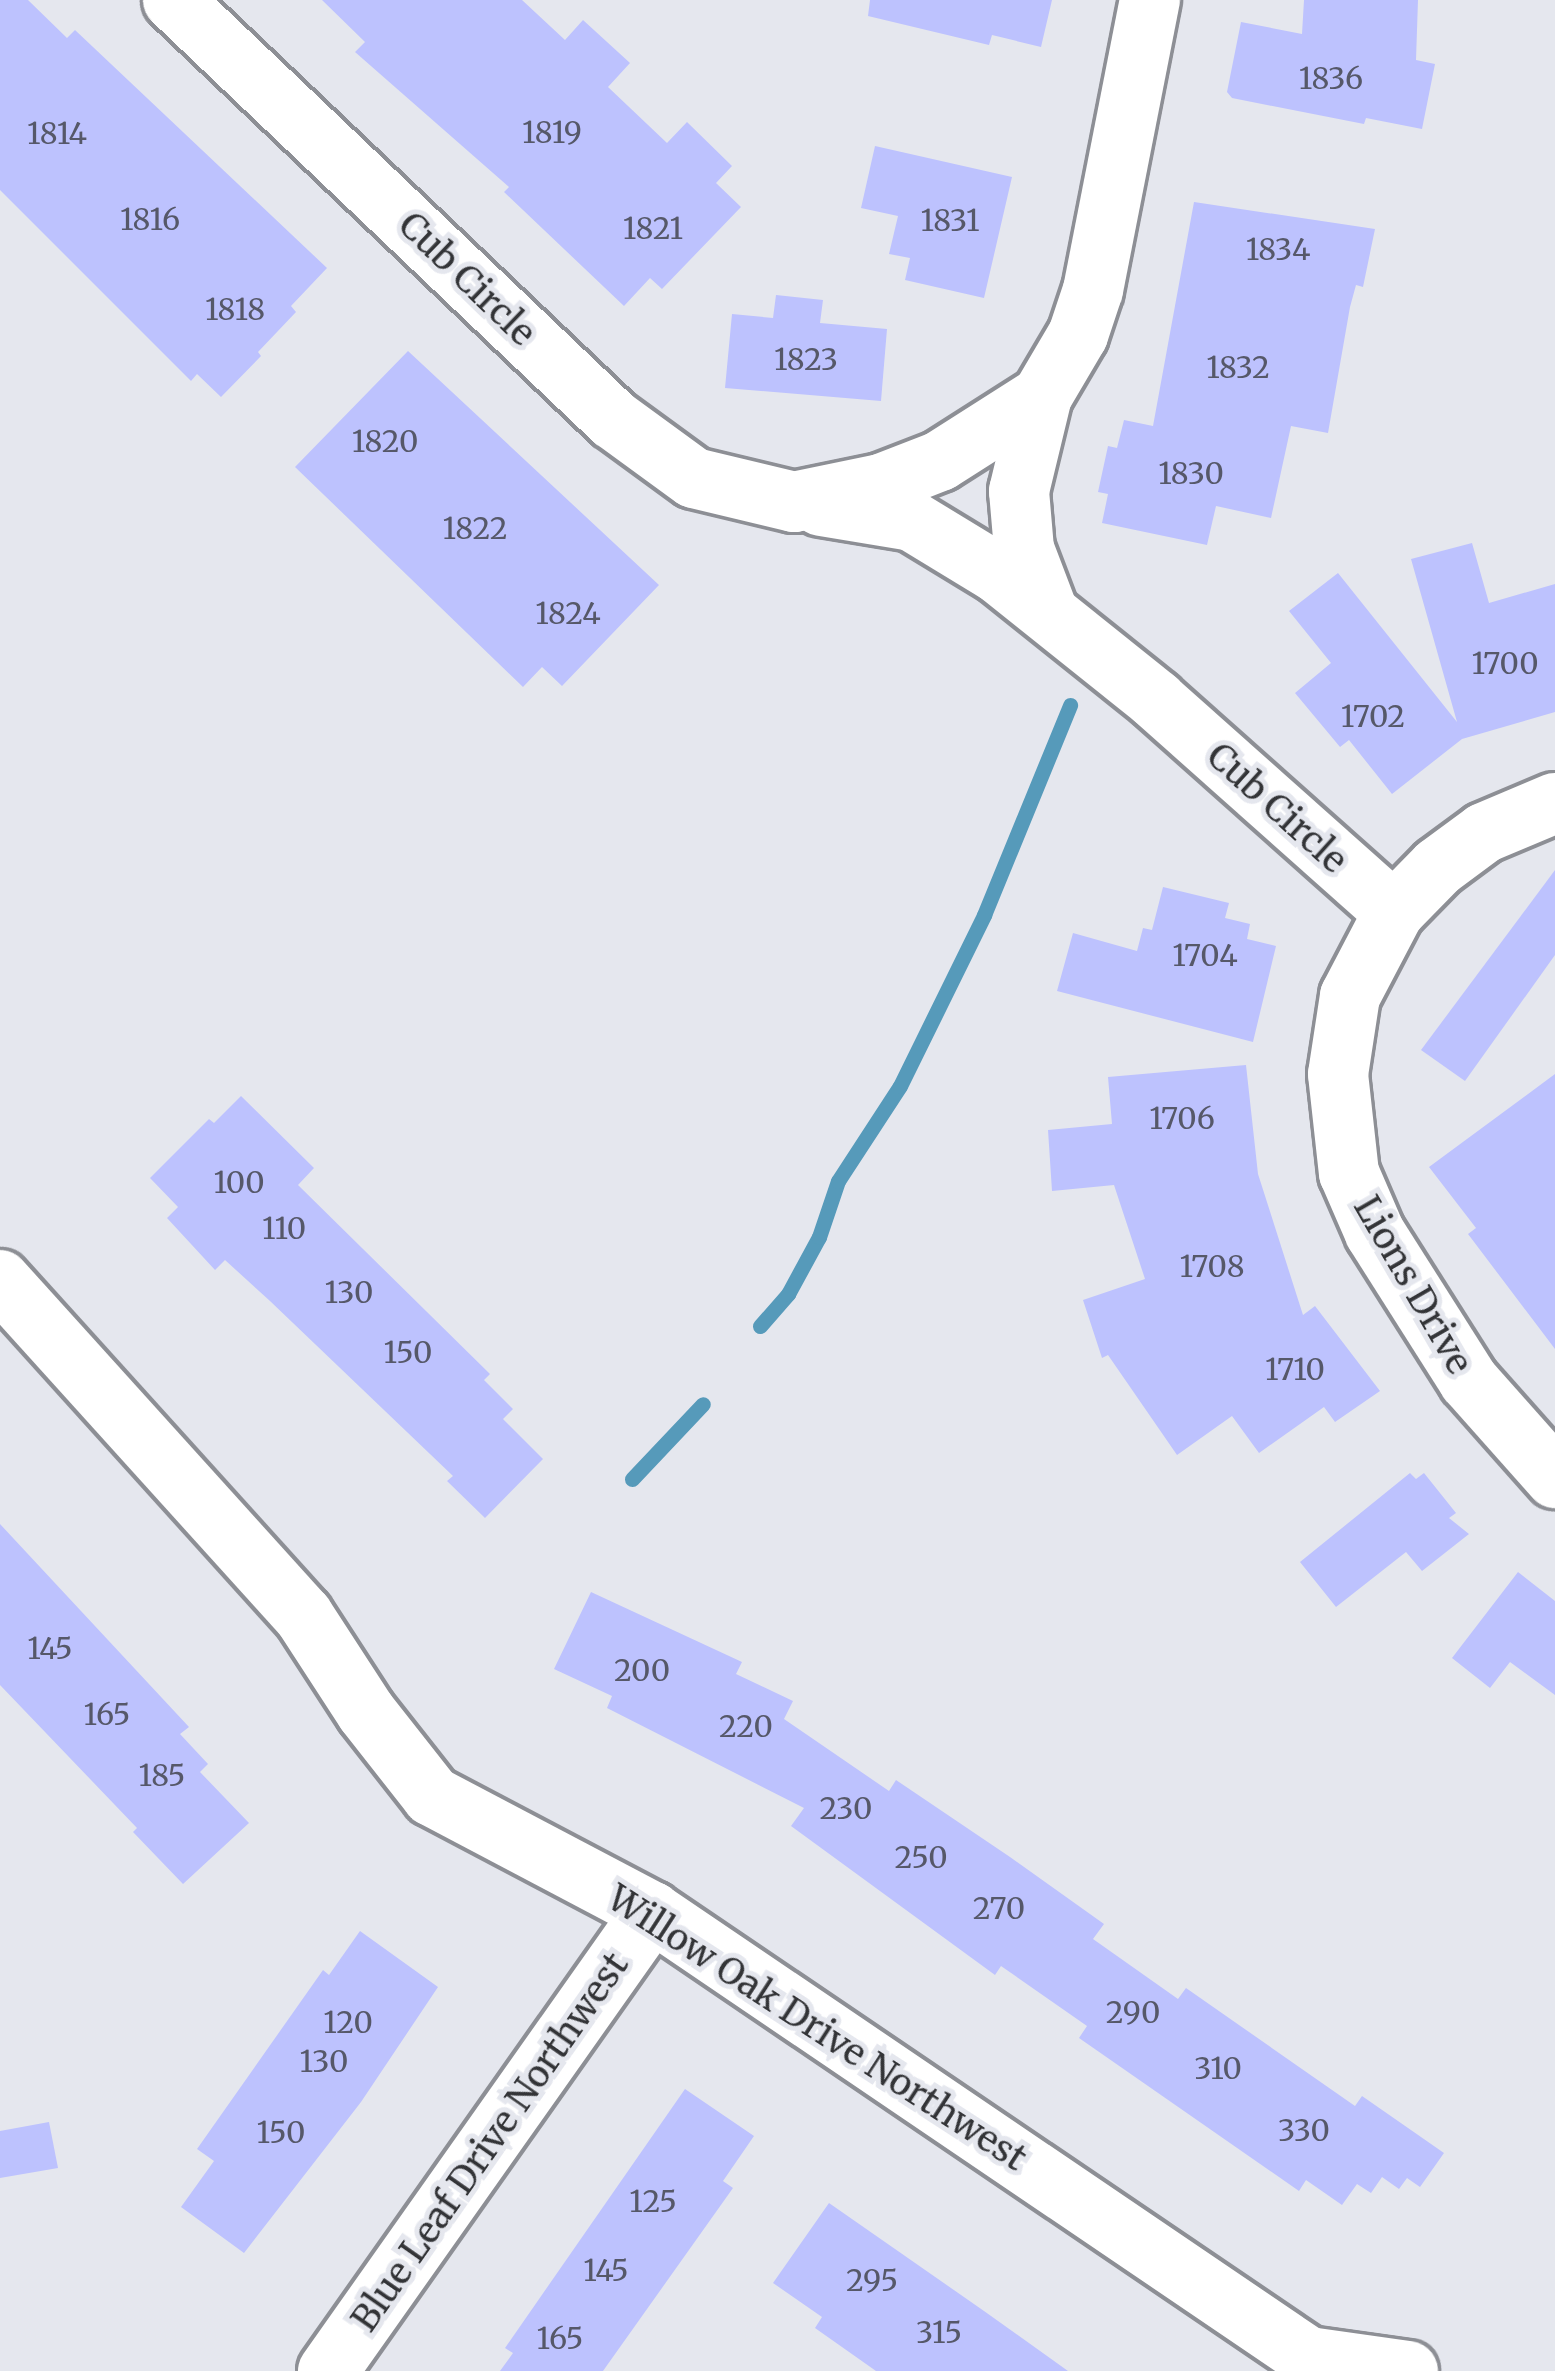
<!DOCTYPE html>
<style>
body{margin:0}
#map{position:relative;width:1555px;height:2371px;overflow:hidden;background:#e5e7ee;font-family:Merriweather,serif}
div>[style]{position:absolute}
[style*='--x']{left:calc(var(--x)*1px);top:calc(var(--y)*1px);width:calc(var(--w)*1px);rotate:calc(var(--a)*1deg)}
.stream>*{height:15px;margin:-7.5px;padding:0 7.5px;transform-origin:7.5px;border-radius:7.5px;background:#569aba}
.building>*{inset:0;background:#bdc2fe}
.roads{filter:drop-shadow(3px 0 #8d8f95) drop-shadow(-3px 0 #8d8f95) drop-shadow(0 3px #8d8f95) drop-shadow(0 -3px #8d8f95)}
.minor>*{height:60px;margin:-30px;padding:0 30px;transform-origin:30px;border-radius:30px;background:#fff}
span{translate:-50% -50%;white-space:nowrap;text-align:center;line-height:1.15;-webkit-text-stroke:10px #e5e7ee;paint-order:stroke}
.number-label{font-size:30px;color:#565869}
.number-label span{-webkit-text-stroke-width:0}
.street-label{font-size:36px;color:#333437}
</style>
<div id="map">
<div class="stream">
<i style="--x:760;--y:1326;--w:43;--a:-48.8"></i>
<i style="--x:788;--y:1294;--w:65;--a:-61.5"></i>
<i style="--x:819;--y:1237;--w:59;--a:-71.3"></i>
<i style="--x:838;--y:1181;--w:113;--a:-56.9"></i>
<i style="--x:900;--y:1086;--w:191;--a:-63.8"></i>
<i style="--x:984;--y:915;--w:227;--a:-67.7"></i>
<i style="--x:632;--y:1479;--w:103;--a:-46.6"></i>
</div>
<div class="building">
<i style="clip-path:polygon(0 0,28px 0,67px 38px,75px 30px,327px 268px,291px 306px,296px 312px,258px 352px,261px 356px,221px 397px,197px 374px,191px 381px,0 190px)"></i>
<i style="clip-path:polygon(322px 0,522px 0,565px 40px,583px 20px,630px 63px,608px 87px,667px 143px,687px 122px,732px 166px,716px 183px,741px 207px,662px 289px,650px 278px,624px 306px,504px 192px,509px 187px,355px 52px,365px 42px)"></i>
<i style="clip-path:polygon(870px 0,1052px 0,1041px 47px,992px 35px,989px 45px,868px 16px)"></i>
<i style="clip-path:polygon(1304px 0,1418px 0,1416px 60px,1435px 64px,1422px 129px,1366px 118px,1364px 124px,1232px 98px,1227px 92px,1241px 22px,1302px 34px)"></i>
<i style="clip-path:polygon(875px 146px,1012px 177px,984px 298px,905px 280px,910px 258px,889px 254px,898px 216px,861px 208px)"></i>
<i style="clip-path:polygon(1194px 202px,1375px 229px,1363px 287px,1356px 285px,1350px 307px,1328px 433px,1291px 426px,1271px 518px,1216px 506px,1207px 545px,1102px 523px,1108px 494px,1098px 492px,1108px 446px,1117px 448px,1124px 420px,1153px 426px)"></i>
<i style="clip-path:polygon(776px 295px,823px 300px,820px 323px,887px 329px,881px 401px,725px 388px,732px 314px,773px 318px)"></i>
<i style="clip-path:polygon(408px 351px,659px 585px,562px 686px,542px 667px,523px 687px,295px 467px)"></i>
<i style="clip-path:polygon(1472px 543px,1489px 603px,1555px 584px,1555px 712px,1462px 739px,1392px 794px,1349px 740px,1340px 747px,1295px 693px,1331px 663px,1289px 611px,1338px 573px,1457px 722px,1411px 559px)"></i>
<i style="clip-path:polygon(1555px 870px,1555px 955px,1465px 1081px,1421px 1050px)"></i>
<i style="clip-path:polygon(1163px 887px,1229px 903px,1225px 918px,1250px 924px,1247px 939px,1276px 946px,1253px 1042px,1057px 991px,1073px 933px,1137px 951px,1143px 928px,1152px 930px)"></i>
<i style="clip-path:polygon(1246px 1065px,1258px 1174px,1303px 1315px,1315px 1306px,1380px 1391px,1335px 1422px,1324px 1407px,1259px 1453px,1232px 1416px,1177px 1455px,1108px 1355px,1102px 1358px,1083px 1300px,1145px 1279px,1114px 1185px,1052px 1191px,1048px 1130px,1112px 1124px,1108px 1077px)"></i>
<i style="clip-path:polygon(1555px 1074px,1555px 1349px,1468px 1234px,1476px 1228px,1429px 1167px)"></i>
<i style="clip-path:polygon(241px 1096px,314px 1168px,298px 1185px,490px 1374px,484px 1380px,513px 1409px,503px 1419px,543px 1459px,485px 1518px,447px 1481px,453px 1476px,270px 1301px,225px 1260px,215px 1270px,167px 1218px,178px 1207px,150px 1178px,209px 1119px,214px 1123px)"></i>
<i style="clip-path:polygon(1410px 1473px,1416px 1479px,1424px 1473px,1456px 1513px,1449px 1518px,1469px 1534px,1422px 1571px,1406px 1552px,1336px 1607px,1300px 1562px)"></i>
<i style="clip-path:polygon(0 1524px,189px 1727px,180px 1734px,208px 1764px,200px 1772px,249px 1823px,183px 1884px,133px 1832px,137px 1828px,0 1685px)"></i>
<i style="clip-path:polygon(1518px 1572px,1555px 1601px,1555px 1695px,1510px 1662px,1490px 1688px,1452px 1658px)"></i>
<i style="clip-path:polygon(591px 1592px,742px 1662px,736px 1674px,793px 1701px,784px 1719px,889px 1791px,896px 1780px,1010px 1857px,1104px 1924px,1093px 1939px,1178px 1999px,1186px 1988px,1355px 2106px,1362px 2096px,1444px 2153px,1420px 2187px,1407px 2178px,1399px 2189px,1382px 2177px,1371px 2193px,1357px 2184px,1342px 2205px,1306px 2180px,1299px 2191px,1079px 2038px,1087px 2026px,1001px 1966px,995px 1975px,791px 1826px,804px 1808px,607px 1708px,612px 1696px,554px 1669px)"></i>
<i style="clip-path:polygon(360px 1931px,438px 1987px,361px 2102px,244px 2253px,181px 2207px,214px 2161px,197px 2149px,323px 1970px,329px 1975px)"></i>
<i style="clip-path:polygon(685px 2089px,754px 2136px,723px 2181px,733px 2188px,603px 2371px,500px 2371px,513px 2353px,505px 2348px)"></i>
<i style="clip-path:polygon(49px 2122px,58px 2168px,0 2178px,0 2131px)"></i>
<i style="clip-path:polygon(829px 2203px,984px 2311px,1068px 2371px,876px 2371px,815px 2328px,822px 2317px,773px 2283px)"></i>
</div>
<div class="roads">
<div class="minor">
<i style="--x:173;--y:0;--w:608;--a:43.6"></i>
<i style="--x:613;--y:419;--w:100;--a:36.1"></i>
<i style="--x:694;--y:478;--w:103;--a:13.5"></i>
<i style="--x:794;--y:502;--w:89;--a:-11.7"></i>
<i style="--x:881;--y:484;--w:63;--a:-21.3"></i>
<i style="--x:940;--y:461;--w:121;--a:-32.5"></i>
<i style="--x:1042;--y:396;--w:71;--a:-59.5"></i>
<i style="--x:1078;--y:335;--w:47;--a:-71.6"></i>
<i style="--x:1093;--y:290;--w:296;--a:-78.9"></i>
<i style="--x:1042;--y:396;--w:98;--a:103.6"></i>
<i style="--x:1019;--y:491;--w:58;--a:85.1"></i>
<i style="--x:1024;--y:549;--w:67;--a:69.1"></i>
<i style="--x:821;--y:506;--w:92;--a:9.4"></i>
<i style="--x:912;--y:521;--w:102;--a:31.3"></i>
<i style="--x:999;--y:574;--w:201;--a:38.7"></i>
<i style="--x:1156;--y:700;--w:319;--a:41.7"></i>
<i style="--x:1555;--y:803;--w:77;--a:157.1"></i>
<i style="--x:1484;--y:833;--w:57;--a:143.5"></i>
<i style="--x:1438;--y:867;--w:63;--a:134.4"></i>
<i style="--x:1394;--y:912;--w:95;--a:117.6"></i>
<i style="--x:1350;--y:996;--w:79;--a:98.7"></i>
<i style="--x:1338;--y:1074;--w:100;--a:83.7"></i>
<i style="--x:1349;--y:1173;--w:65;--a:66.6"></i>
<i style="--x:1375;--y:1233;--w:175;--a:57.6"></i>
<i style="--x:1469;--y:1381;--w:130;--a:48.4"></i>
<i style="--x:0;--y:1280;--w:452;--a:47.9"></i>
<i style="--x:303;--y:1615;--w:116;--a:57"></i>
<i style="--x:366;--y:1712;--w:107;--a:51.8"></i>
<i style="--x:432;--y:1796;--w:249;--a:27.8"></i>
<i style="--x:652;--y:1912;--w:793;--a:34.15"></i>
<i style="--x:1308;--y:2357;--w:101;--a:8"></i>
<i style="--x:328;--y:2371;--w:562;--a:-54.78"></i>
</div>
</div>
<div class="number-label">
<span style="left:1331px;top:78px">1836</span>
<span style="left:552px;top:132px">1819</span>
<span style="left:57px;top:133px">1814</span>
<span style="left:150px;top:219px">1816</span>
<span style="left:950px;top:220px">1831</span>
<span style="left:653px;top:228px">1821</span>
<span style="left:1278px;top:249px">1834</span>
<span style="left:235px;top:309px">1818</span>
<span style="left:806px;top:359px">1823</span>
<span style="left:1238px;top:367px">1832</span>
<span style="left:385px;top:441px">1820</span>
<span style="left:1191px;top:473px">1830</span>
<span style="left:475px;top:528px">1822</span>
<span style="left:568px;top:613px">1824</span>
<span style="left:1505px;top:663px">1700</span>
<span style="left:1373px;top:716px">1702</span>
<span style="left:1205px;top:955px">1704</span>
<span style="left:1182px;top:1118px">1706</span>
<span style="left:239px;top:1182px">100</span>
<span style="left:284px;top:1228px">110</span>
<span style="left:1212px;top:1266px">1708</span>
<span style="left:349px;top:1292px">130</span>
<span style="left:408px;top:1352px">150</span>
<span style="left:1295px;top:1369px">1710</span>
<span style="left:50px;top:1648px">145</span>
<span style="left:642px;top:1670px">200</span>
<span style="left:107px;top:1714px">165</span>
<span style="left:746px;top:1726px">220</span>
<span style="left:162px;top:1775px">185</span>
<span style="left:846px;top:1808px">230</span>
<span style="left:921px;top:1857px">250</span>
<span style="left:999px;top:1908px">270</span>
<span style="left:1133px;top:2012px">290</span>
<span style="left:348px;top:2022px">120</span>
<span style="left:324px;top:2061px">130</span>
<span style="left:1218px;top:2068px">310</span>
<span style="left:1304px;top:2130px">330</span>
<span style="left:281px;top:2132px">150</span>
<span style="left:653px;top:2201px">125</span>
<span style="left:606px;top:2270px">145</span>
<span style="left:872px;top:2280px">295</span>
<span style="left:939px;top:2332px">315</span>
<span style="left:560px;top:2338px">165</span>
</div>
<div class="street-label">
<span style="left:467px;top:279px;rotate:44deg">Cub Circle</span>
<span style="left:1277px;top:808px;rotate:42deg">Cub Circle</span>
<span style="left:1413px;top:1285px;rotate:60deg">Lions Drive</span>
<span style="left:817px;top:2028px;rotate:33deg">Willow Oak Drive Northwest</span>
<span style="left:490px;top:2142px;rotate:-55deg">Blue Leaf Drive Northwest</span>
</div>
</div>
